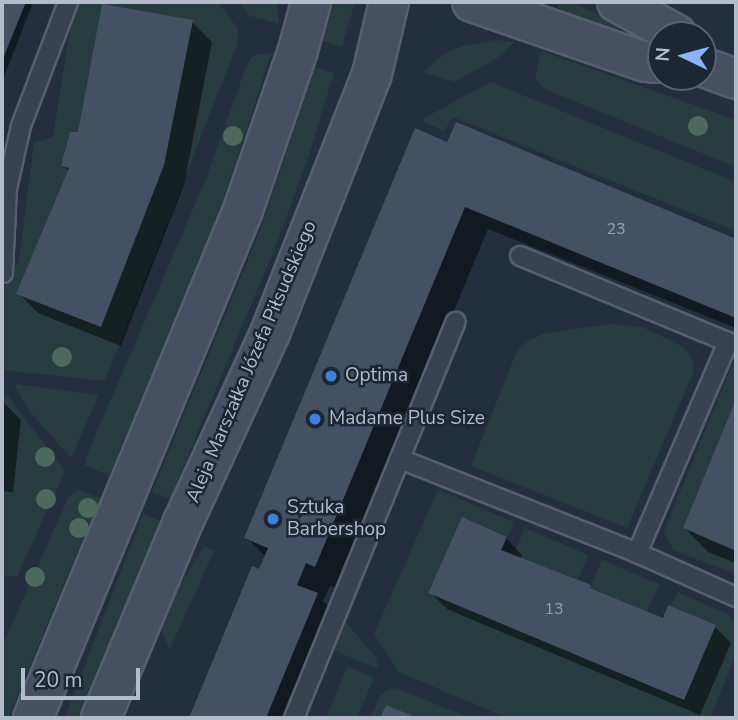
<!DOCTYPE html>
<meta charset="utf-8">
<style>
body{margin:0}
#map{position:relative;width:738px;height:720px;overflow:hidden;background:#242f3e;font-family:"Nunito Sans",sans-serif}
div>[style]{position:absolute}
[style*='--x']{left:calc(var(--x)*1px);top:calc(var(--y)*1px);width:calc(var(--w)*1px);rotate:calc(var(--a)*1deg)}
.green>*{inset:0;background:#263c3f;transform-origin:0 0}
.shadow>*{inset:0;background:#0007}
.building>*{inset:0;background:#455162}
.roads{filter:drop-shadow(2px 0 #565f6c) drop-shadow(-2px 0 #565f6c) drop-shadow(0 2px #565f6c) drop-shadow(0 -2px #565f6c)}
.lane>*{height:18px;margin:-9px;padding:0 9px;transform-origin:9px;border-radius:9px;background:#38414e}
.secondary>*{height:38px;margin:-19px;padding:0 19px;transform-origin:19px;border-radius:19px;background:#465061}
.trees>*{width:20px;height:20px;margin:-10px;border-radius:50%;background:#4b6a5d}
.dots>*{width:19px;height:19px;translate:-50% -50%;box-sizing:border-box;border:4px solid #1d2633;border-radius:50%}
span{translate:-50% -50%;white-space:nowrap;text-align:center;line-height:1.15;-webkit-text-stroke:5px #1d2633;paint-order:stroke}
.number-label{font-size:16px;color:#98a1af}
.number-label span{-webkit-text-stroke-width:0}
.street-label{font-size:19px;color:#b4bcc9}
.poi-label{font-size:19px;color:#b4bcc9}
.left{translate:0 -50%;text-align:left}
.frame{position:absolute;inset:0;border:4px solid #b4bcc9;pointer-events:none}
.north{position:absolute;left:647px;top:21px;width:70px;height:70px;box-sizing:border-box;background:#1d2633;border:2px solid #59626f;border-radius:50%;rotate:275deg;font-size:19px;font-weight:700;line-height:28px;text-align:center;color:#b4bcc9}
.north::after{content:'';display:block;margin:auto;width:24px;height:32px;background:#8ab4f8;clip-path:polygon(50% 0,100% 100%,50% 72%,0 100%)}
.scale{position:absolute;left:21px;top:668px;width:119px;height:32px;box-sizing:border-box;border:4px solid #b4bcc9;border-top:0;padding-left:9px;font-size:21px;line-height:24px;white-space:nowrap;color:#b4bcc9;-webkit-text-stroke:5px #1d2633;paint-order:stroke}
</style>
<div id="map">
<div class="green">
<i style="clip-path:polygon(79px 2px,218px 2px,238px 29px,237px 45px,105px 381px,2px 370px,2px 287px,11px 280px,19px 260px,34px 142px,53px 137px,71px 23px)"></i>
<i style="clip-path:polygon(239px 2px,277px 2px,279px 24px,250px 16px)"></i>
<i style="clip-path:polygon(334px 2px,355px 2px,342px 47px,322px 41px)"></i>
<i style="clip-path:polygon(560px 2px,570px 2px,618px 23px,618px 29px,615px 32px,556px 12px)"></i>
<i style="clip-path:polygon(495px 40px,515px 42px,496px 59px,455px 82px,423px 72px,444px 54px,462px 46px)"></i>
<i style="clip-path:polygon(541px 51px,736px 120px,736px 167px,544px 89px,535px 78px)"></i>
<i style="clip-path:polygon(259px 54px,271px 54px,221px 207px,109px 476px,85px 465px,86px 457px,206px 179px,247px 64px,252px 57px)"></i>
<i style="clip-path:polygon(315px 67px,334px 73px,309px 155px,281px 233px,170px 499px,152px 492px,261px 228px)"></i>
<i style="clip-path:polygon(490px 82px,736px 182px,736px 231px,453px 117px,444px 131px,421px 120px)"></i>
<i style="clip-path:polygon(611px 324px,642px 327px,673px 341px,686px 350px,692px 359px,694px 371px,627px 528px,471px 466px,517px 351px,529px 340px,545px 333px)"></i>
<i style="clip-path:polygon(736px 356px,736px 399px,683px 528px,736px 551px,736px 574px,673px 550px,664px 531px)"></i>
<i style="clip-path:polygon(14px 384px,99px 395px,71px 458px,29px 411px)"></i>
<i style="clip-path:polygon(2px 395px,8px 396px,65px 471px,17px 577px,2px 575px)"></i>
<i style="clip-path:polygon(78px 489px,100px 498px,8px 718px,2px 718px,2px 646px,69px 496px)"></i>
<i style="clip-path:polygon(438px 490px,514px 522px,507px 537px,462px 518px,428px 593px,683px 700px,670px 606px,678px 592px,727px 614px,736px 623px,736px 654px,710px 718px,507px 718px,399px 672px,374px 634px)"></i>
<i style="left:143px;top:514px;width:19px;height:221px;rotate:21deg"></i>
<i style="left:525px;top:528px;width:69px;height:30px;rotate:23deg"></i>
<i style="clip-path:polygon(204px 546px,214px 551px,170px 649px,160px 629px,174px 595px)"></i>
<i style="left:602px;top:560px;width:62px;height:30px;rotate:23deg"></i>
<i style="clip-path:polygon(345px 621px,377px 659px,378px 669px,333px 650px)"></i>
<i style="clip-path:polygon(347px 666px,374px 678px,357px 718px,326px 718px)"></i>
<i style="clip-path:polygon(392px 688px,399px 689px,470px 718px,418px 718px,386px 705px,380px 718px,371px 718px,380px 695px)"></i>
</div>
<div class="shadow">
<i style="clip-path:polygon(2px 2px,29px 2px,32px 5px,2px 82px)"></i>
<i style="clip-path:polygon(192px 22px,212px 42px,184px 185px,121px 346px,38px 313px,18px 293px,70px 172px,63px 165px,79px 134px)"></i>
<i style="clip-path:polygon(457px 125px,736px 241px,736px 328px,488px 229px,338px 589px,330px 586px,323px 601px,337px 615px,294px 718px,191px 718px,253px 568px,260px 571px,266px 557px,246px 537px)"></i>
<i style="clip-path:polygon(2px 401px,21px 420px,13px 492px,2px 491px)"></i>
<i style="clip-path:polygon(736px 403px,736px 563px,708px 552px,685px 528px)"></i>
<i style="clip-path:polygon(506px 538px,522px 555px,520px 560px,663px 620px,715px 627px,731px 643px,700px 715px,447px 609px,430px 592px)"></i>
</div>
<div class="building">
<i style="clip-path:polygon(2px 2px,26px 2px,2px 61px)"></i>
<i style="clip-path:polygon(102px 4px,193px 20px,164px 165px,101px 327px,16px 294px,69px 168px,61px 166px,70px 132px,78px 132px)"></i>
<i style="clip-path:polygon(456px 122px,736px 239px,736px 318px,465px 207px,315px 567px,306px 563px,297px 585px,318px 593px,266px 718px,189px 718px,252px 566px,259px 569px,268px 548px,244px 538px,415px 128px,447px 142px)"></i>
<i style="clip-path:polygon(736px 399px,736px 551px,683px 528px)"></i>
<i style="clip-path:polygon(462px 517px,507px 537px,501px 550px,591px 585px,590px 588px,663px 618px,668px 605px,716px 625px,684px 700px,428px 593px)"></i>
<i style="clip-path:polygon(386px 705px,418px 718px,380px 718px)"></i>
</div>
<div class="roads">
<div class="lane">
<i style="--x:520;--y:256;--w:225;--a:22.5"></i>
<i style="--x:728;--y:342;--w:230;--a:113.3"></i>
<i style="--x:3;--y:273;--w:84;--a:-87.3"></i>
<i style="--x:7;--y:189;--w:65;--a:-77.5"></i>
<i style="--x:21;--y:126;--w:133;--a:-69.2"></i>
<i style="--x:400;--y:459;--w:255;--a:21.6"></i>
<i style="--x:637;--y:553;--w:108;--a:24"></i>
<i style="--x:294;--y:718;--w:428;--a:-67.8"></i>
</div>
<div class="secondary">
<i style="--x:472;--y:2;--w:183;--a:19.1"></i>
<i style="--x:645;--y:62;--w:16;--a:4"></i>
<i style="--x:617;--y:2;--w:68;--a:28.8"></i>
<i style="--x:703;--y:67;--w:35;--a:20"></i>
<i style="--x:33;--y:718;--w:550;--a:-67.54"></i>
<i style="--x:243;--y:210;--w:169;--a:-71"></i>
<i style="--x:298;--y:50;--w:50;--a:-74.8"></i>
<i style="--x:101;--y:718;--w:215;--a:-67.3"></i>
<i style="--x:184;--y:520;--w:206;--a:-65.3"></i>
<i style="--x:270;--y:333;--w:278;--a:-68.5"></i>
<i style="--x:372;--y:74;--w:74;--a:-76.7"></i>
</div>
</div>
<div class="trees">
<i style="left:698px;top:126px"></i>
<i style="left:233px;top:136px"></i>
<i style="left:62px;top:357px"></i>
<i style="left:45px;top:457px"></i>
<i style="left:46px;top:499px"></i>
<i style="left:88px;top:508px"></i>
<i style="left:79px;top:528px"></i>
<i style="left:35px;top:577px"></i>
</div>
<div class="dots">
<i style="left:331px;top:376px;background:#3f7fe0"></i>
<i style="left:315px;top:419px;background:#3f7fe0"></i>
<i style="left:273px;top:519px;background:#3f7fe0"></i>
</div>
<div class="number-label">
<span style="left:616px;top:229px">23</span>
<span style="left:554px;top:609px">13</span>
</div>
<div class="street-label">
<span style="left:252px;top:362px;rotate:-67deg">Aleja Marszałka Józefa Piłsudskiego</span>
</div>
<div class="poi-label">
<span class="left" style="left:345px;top:376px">Optima</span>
<span class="left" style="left:329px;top:419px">Madame Plus Size</span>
<span class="left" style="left:287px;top:519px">Sztuka<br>Barbershop</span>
</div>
<div class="frame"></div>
<div class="north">N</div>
<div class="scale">20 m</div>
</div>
